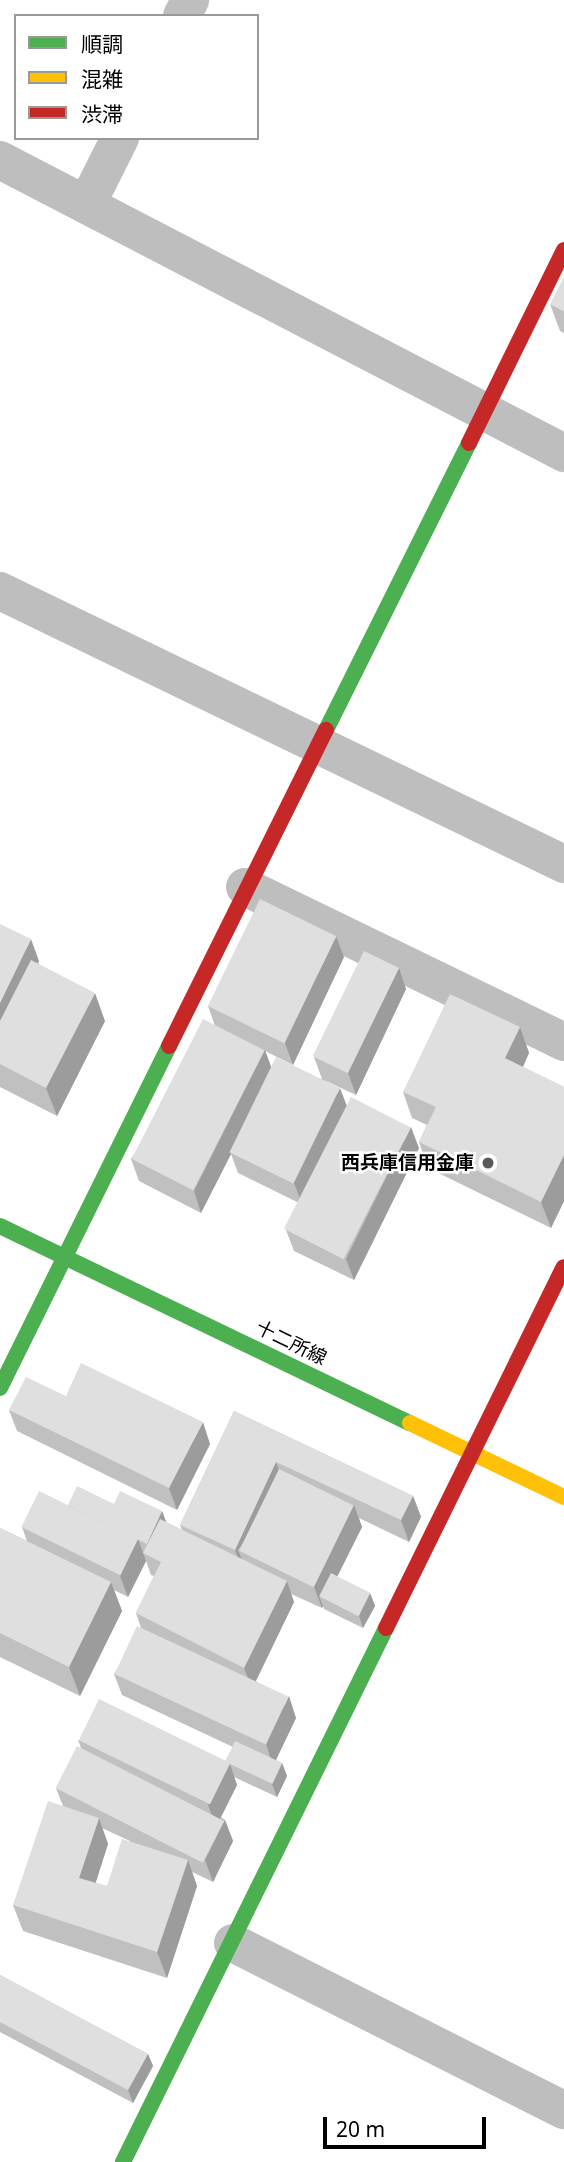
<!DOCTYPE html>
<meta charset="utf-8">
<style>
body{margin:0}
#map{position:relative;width:564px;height:2162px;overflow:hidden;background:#fff;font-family:"Noto Sans","Noto Sans JP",sans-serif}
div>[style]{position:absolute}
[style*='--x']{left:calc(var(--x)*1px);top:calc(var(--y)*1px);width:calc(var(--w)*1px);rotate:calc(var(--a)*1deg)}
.street>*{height:38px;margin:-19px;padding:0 19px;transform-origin:19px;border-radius:19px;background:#bebebe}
.fast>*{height:16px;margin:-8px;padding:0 8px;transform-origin:8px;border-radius:8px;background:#4caf50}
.slow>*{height:16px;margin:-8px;padding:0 8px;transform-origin:8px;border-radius:8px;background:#ffc107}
.jam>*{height:16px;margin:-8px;padding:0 8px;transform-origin:8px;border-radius:8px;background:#c62828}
.wall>*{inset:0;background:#c0c0c0}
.shaded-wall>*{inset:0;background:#9c9c9c}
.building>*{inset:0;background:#dfdfdf;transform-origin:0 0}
.dots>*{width:19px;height:19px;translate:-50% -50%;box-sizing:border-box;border:4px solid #fff;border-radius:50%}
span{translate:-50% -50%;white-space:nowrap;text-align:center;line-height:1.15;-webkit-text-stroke:5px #fff;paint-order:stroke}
.poi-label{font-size:19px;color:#000;font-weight:700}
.right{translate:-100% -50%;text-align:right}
.street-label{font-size:19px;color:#000}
.legend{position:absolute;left:14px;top:14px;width:245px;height:126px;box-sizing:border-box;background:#fff;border:2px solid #999;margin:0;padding:9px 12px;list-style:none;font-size:21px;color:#000}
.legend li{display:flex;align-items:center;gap:14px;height:35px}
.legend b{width:35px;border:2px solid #999}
.scale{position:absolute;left:323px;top:2117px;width:163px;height:32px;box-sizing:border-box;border:4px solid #000;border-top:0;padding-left:9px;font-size:21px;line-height:24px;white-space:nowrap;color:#000;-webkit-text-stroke:5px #fff;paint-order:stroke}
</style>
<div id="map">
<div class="street">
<i style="--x:182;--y:16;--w:18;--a:-63"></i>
<i style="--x:0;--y:160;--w:636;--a:27.45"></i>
<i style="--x:87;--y:204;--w:74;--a:-63.4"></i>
<i style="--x:0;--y:591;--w:627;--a:25.83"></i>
<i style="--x:245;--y:887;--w:355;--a:25.9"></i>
<i style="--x:233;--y:1943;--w:371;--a:26.8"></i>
</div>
<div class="fast">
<i style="--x:326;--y:730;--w:321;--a:-63.5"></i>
<i style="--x:0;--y:1226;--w:455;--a:25.7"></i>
<i style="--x:0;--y:1388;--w:381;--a:-63.7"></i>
<i style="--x:123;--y:2162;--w:595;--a:-63.78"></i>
</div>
<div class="slow">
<i style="--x:410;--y:1423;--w:171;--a:25.7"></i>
</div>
<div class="jam">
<i style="--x:469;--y:443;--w:215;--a:-63.8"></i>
<i style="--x:169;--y:1046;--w:353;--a:-63.6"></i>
<i style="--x:386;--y:1628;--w:402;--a:-63.8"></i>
</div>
<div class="wall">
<i style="clip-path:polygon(550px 304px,564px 311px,564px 333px,560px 331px)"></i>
<i style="clip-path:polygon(0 924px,39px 961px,38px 963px,105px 1021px,57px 1116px,0 1087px)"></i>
<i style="clip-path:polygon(344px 957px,293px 1065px,265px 1051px,271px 1067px,322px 1079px,314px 1057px,399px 968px,406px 989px,356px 1095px,326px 1081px,347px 1106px,419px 1148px,354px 1280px,294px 1251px,286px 1230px,299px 1203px,238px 1173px,231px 1154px,201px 1213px,139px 1181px,131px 1159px,215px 1026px,208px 1006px)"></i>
<i style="clip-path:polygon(520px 1027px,529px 1053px,523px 1067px,564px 1087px,564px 1201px,551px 1228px,428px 1168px,419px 1142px,427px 1125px,412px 1118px,403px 1092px)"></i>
<i style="clip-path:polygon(66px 1396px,210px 1444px,177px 1510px,17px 1431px,9px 1410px)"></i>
<i style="clip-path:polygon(evenodd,234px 1411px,413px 1496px,421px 1517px,409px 1542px,359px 1518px,362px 1527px,337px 1577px,370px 1593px,375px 1606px,363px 1628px,324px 1609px,323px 1606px,322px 1608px,291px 1594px,294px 1602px,256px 1681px,296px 1718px,276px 1760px,282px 1763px,287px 1776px,277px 1797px,234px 1777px,237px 1785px,221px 1817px,225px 1820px,233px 1841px,213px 1882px,192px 1872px,197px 1886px,167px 1978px,23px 1931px,13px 1905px,63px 1806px,56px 1788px,81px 1748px,78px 1740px,225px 1762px,233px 1747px,122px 1695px,114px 1674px,141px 1628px,136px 1613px,154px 1576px,151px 1575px,146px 1561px,128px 1597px,114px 1590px,122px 1611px,80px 1696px,0 1657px,0 1528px,27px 1541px,22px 1527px,68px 1505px,162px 1511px,166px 1522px,182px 1530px,180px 1525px,234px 1411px,102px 1828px,130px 1841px,107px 1886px,95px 1883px,108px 1844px,102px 1828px)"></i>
<i style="clip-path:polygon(0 1975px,148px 2054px,153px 2066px,133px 2103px,0 2032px)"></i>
</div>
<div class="shaded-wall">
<i style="clip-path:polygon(336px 936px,344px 957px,293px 1065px,285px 1043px)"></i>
<i style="clip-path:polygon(31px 939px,39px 961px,3px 1034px,0 1025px,0 1003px)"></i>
<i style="clip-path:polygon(399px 968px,406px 989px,356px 1095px,348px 1073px)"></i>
<i style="clip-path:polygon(95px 993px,105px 1021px,57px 1116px,46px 1088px)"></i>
<i style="clip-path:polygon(520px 1027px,529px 1053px,515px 1084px,505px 1058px)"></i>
<i style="clip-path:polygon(265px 1050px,273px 1072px,230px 1152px,231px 1154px,201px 1213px,194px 1191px)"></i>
<i style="clip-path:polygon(340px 1088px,348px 1109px,302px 1204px,294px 1183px)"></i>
<i style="clip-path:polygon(411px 1127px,419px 1148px,354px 1280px,346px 1259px)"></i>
<i style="clip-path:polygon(564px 1155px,564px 1201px,551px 1228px,541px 1202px)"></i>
<i style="clip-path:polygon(203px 1422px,210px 1444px,177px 1510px,169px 1488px)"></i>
<i style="clip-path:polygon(276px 1462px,284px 1484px,238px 1550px,245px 1567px,243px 1572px,235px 1550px)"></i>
<i style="clip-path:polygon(413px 1496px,421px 1517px,409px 1542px,401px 1520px)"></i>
<i style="clip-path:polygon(354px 1505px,362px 1527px,326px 1599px,319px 1596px,323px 1606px,322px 1608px,314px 1587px)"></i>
<i style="clip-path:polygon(162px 1511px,167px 1524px,151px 1556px,147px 1544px)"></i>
<i style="clip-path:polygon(138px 1539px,146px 1561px,128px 1597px,120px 1576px)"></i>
<i style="clip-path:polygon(287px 1581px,294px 1602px,252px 1689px,244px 1668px)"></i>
<i style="clip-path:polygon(111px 1582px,122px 1611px,80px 1696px,69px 1667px)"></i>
<i style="clip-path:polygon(370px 1593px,375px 1606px,363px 1628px,359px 1616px)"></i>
<i style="clip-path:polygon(289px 1696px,296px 1718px,273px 1766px,266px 1744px)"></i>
<i style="clip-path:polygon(282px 1763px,287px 1776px,277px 1797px,272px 1784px)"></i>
<i style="clip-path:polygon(230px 1764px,237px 1785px,216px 1827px,208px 1805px)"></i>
<i style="clip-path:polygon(99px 1818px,108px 1844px,89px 1904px,79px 1878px)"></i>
<i style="clip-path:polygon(225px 1820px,233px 1841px,213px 1882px,205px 1860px)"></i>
<i style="clip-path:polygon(188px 1860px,197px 1886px,167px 1978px,157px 1952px)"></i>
<i style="clip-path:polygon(148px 2054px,153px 2066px,133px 2103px,128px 2090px)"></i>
</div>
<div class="building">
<i style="clip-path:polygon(564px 277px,564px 311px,550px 304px)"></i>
<i style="left:260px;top:899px;width:85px;height:119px;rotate:26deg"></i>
<i style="clip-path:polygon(0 924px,31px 939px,0 1003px)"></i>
<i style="left:364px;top:951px;width:39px;height:117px;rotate:26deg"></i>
<i style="clip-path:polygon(31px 960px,95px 993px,46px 1088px,0 1064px,0 1021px)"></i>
<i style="clip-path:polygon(450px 994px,520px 1027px,505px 1058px,564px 1087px,564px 1155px,541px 1202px,419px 1142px,436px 1107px,403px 1092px)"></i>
<i style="left:203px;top:1019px;width:69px;height:157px;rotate:27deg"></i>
<i style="left:276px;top:1057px;width:71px;height:106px;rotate:26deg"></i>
<i style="left:351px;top:1097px;width:67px;height:148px;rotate:27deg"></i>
<i style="clip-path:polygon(81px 1363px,203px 1422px,169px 1488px,9px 1410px,26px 1377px,66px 1396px)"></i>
<i style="clip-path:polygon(234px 1411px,413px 1496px,401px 1520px,276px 1462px,235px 1550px,180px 1525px)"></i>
<i style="left:279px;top:1469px;width:83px;height:91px;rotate:26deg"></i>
<i style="clip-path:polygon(77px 1486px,114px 1504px,120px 1491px,162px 1511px,147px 1544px,68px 1505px)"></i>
<i style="left:39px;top:1491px;width:110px;height:40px;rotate:26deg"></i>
<i style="clip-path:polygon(160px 1519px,287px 1581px,244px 1668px,136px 1613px,161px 1562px,143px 1553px)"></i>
<i style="clip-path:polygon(0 1528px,111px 1582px,69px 1667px,0 1633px)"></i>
<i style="left:331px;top:1573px;width:44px;height:26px;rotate:27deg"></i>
<i style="left:137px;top:1626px;width:167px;height:53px;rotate:25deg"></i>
<i style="left:99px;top:1699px;width:146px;height:46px;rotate:26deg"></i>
<i style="left:235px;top:1741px;width:52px;height:23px;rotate:25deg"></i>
<i style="left:77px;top:1746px;width:165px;height:47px;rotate:27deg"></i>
<i style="clip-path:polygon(48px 1801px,99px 1818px,79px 1878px,107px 1886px,122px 1839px,188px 1860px,157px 1952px,13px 1905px)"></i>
<i style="clip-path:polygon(0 1975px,148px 2054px,128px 2090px,0 2022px)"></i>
</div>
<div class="dots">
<i style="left:488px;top:1163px;background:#595959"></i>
</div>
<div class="poi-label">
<span class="right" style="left:474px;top:1163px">西兵庫信用金庫</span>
</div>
<div class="street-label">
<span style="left:291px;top:1343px;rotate:26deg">十二所線</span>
</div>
<ul class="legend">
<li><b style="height:9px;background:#4caf50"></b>順調</li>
<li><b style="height:9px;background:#ffc107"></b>混雑</li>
<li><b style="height:9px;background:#c62828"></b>渋滞</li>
</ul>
<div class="scale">20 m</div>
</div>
